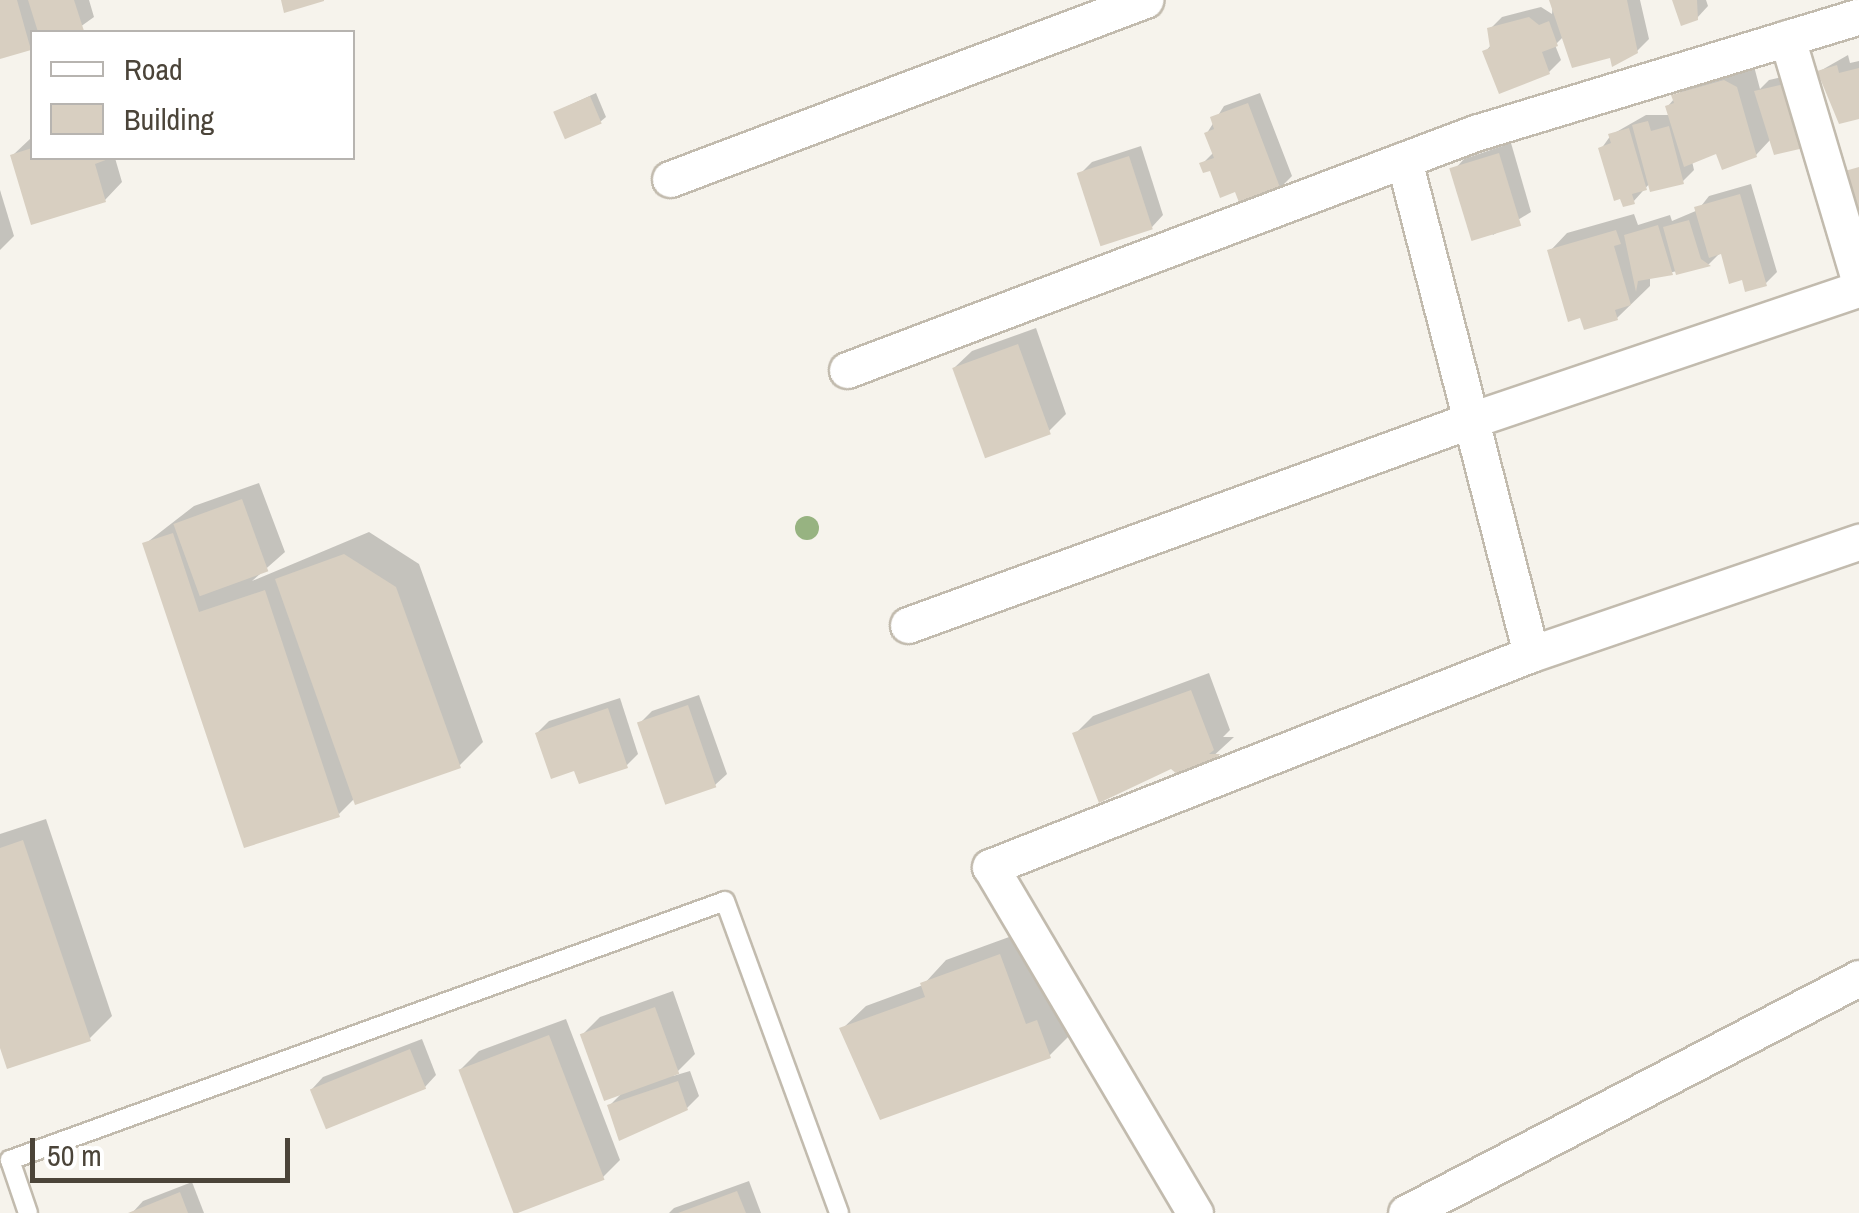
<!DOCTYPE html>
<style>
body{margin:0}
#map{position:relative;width:1859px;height:1213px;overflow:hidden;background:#f6f3ec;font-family:"Archivo Narrow",sans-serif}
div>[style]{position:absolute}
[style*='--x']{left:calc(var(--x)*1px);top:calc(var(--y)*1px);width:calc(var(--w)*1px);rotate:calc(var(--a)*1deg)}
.shadow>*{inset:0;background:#0003}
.building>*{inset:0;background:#d8cfc1;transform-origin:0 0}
.roads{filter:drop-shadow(2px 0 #c2bbae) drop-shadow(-2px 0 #c2bbae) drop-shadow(0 2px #c2bbae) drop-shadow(0 -2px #c2bbae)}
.service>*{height:18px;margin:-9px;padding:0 9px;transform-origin:9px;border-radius:9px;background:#fff}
.minor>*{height:35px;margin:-17.5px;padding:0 17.5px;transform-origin:17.5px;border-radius:17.5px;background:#fff}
.trees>*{width:24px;height:24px;margin:-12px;border-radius:50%;background:#97b381}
span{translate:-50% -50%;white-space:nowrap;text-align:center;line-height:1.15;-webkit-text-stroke:9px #fff;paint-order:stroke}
.legend{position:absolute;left:30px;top:30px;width:325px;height:130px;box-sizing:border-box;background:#fff;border:2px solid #b7b4b0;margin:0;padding:12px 18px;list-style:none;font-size:30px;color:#4b4439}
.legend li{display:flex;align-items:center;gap:20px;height:50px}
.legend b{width:50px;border:2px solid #b7b4b0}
.scale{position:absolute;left:30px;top:1138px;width:260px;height:45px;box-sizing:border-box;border:5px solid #4b4439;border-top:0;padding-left:12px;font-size:30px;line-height:35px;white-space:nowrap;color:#4b4439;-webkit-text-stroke:8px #fff;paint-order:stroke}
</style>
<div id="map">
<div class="shadow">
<i style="clip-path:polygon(0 0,89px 0,94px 17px,73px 32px,32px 32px,30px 48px,0 57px)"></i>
<i style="clip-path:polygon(1553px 0,1640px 0,1649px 39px,1637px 51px,1611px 55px,1564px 36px,1555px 45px,1561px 60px,1549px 72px,1485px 52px,1492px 44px,1490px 29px,1502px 17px,1541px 7px,1552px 14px)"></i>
<i style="clip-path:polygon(1675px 0,1706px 0,1708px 6px,1697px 18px)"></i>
<i style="clip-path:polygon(1848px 55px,1850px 63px,1859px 61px,1859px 116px,1820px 71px)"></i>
<i style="clip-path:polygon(1743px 63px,1755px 70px,1760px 89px,1769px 80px,1801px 73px,1771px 139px,1756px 155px,1718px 151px,1692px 161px,1694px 170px,1683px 181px,1650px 183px,1633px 202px,1601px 149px,1611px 135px,1646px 115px,1670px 115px,1668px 106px,1692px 78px)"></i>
<i style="clip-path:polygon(596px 93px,606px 117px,600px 122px,555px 112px)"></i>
<i style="clip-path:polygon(1260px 93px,1292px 176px,1280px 188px,1236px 189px,1202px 164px,1214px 152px,1207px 133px,1224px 106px)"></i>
<i style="clip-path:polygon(31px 138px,32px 158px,115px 158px,122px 182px,105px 200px,13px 155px)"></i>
<i style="clip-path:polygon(1511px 143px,1531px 212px,1493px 235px,1453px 171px,1464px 159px)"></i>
<i style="clip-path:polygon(1141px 146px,1163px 215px,1152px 227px,1080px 174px,1092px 162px)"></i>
<i style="clip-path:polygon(1751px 184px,1777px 272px,1765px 284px,1744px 277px,1722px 251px,1709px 264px,1650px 277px,1650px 286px,1617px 318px,1550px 251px,1567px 233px,1634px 214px,1638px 225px,1670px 215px,1672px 221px,1698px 210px,1709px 196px)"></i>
<i style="clip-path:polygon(0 190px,14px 236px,0 250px)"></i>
<i style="clip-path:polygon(1036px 328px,1066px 414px,1048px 432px,954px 368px,972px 351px)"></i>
<i style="clip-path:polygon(259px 483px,285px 552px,252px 581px,369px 532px,419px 564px,483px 742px,459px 766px,355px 798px,339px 814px,145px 544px,194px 506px)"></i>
<i style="clip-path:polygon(1209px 673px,1230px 730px,1223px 737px,1234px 737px,1196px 772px,1075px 734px,1093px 716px)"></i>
<i style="clip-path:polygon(699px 695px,727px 774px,715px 785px,640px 723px,652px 711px)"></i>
<i style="clip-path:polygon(620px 698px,638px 754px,627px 765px,576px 768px,537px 733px,549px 721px)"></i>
<i style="clip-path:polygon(46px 819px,112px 1016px,89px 1039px,0 1040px,0 834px)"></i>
<i style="clip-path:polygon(1023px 932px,1049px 1003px,1061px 999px,1073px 1032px,1050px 1055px,842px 1029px,866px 1006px,923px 985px,946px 960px)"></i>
<i style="clip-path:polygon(673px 991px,695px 1054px,673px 1076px,690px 1071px,699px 1096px,687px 1108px,610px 1105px,624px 1091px,583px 1034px,600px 1017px)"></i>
<i style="clip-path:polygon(566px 1019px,620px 1160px,602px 1178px,461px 1069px,479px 1051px)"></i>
<i style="clip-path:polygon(422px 1039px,436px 1075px,425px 1087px,312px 1089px,323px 1077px)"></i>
<i style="clip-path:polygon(749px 1181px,761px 1213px,669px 1213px,674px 1208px)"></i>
<i style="clip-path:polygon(192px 1182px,204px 1213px,132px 1213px,143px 1201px)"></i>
</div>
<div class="building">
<i style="clip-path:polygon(0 0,17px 0,31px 50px,0 59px)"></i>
<i style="clip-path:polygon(28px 0,74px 0,84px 31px,38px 32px)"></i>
<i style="clip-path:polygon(281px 0,324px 0,324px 1px,284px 13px)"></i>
<i style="clip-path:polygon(1549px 0,1627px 0,1638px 53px,1612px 67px,1610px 58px,1572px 68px)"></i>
<i style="clip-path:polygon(1672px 0,1697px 0,1698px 20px,1681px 26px)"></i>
<i style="clip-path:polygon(1529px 17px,1539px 25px,1549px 21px,1558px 46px,1542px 52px,1550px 74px,1499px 94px,1482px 51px,1490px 48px,1487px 28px)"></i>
<i style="clip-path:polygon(1837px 65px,1839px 73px,1859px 68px,1859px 119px,1839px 124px,1817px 71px)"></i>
<i style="clip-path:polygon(1724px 80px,1737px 87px,1757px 157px,1722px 170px,1716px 154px,1684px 167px,1665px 106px,1674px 103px,1671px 95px)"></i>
<i style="clip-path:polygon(1789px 83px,1804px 148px,1774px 155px,1754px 91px)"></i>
<i style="left:590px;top:96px;width:30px;height:40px;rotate:67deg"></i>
<i style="clip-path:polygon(1248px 103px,1281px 190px,1240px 205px,1235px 192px,1220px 198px,1210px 171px,1203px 173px,1199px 163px,1214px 158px,1204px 133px,1214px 129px,1210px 117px)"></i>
<i style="clip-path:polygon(1648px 121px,1651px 131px,1669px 126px,1684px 184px,1650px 192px,1632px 125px)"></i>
<i style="clip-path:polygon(1629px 128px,1647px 190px,1632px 194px,1635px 204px,1623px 207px,1620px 199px,1614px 201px,1598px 148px,1611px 143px,1608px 134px)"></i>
<i style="clip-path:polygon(32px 148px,32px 158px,111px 158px,95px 164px,106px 202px,31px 225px,10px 155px)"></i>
<i style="left:1499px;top:153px;width:76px;height:52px;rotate:73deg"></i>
<i style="left:1129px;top:156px;width:77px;height:55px;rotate:72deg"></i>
<i style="clip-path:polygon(1859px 167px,1859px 209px,1858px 209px,1845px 171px)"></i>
<i style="clip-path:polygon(1740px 194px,1767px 286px,1745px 292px,1742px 280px,1729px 284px,1721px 254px,1709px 258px,1694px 207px)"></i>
<i style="clip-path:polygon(1689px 220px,1701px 259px,1711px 266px,1676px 275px,1663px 227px)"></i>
<i style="clip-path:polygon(1658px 225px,1673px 275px,1638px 281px,1636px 292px,1624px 235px)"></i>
<i style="clip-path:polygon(1616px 230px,1621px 244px,1614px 246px,1631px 305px,1615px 310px,1618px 320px,1584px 330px,1580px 318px,1568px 322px,1547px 250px)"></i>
<i style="left:1018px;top:344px;width:96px;height:70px;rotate:70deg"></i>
<i style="left:242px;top:499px;width:77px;height:73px;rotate:70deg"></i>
<i style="clip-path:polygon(173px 533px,199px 612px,265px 590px,340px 817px,244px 848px,142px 543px)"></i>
<i style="clip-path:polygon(344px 554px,396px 587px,461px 768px,355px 805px,275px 579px)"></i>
<i style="clip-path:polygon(1191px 690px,1214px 750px,1209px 754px,1220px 754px,1209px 768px,1178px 775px,1171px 769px,1099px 803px,1072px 733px)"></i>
<i style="left:688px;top:705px;width:87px;height:54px;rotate:71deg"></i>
<i style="clip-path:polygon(608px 708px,628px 768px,579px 784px,574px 771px,551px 779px,535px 733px)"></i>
<i style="clip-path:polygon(23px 840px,91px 1041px,7px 1069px,0 1048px,0 848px)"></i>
<i style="clip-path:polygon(1000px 954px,1026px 1024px,1037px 1020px,1051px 1058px,880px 1120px,839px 1028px,925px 997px,920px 983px)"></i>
<i style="left:655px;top:1007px;width:71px;height:80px;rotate:70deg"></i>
<i style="left:549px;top:1035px;width:155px;height:97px;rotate:69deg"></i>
<i style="left:410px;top:1049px;width:43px;height:108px;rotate:68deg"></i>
<i style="clip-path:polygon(678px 1081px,688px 1110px,619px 1141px,607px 1105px)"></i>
<i style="clip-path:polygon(737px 1191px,746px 1213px,678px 1213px)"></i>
<i style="clip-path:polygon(180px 1192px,188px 1213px,128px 1213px)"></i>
</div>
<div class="roads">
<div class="service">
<i style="--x:28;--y:1213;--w:56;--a:-108.8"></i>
<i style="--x:10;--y:1160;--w:760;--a:-19.91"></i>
<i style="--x:725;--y:901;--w:332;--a:69.9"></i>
</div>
<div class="minor">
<i style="--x:1787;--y:38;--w:252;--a:73.4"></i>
<i style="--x:1404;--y:160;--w:510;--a:75.58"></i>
<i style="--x:670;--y:179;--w:508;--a:-20.65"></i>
<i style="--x:847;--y:370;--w:671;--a:-20.68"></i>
<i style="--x:1475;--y:133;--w:401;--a:-16.9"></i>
<i style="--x:908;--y:625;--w:602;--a:-20"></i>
<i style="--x:1474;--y:419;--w:406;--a:-18.7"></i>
<i style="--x:1195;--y:1213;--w:402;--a:-120.6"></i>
<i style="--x:990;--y:867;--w:581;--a:-21.49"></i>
<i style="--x:1531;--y:654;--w:347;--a:-18.9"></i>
<i style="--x:1406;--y:1213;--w:510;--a:-27.42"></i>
</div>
</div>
<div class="trees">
<i style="left:807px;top:528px"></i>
</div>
<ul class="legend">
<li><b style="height:12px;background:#fff"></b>Road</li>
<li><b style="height:28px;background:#d8cfc1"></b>Building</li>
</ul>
<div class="scale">50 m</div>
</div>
